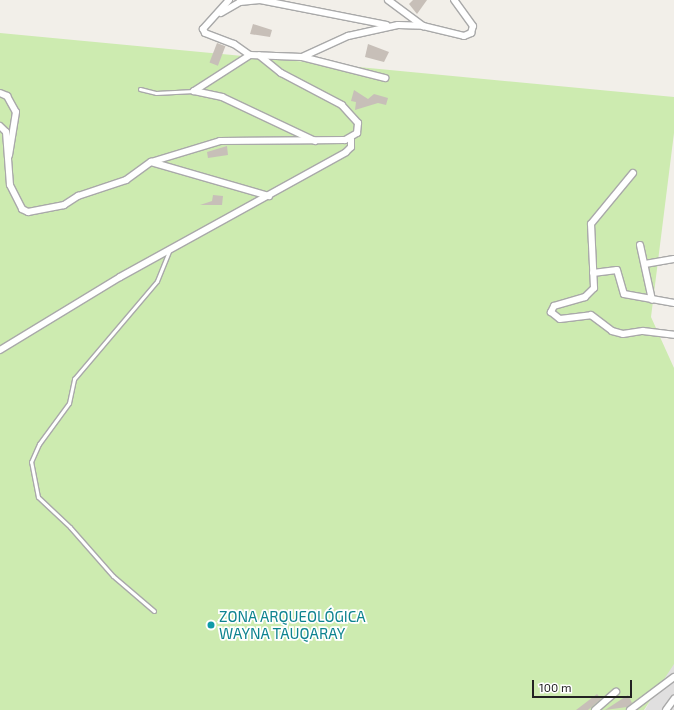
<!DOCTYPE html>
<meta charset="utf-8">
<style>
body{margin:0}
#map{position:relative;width:674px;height:710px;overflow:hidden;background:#f2efe9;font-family:"Exo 2",sans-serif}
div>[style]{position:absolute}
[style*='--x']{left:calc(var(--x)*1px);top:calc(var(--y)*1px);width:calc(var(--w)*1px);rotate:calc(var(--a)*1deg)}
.residential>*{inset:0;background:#e0dfdf}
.grass>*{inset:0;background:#cdebb0}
.building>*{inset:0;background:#c7bfb8;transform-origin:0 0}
.roads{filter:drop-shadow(1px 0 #a9a9a9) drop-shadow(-1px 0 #a9a9a9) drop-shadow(0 1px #a9a9a9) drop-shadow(0 -1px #a9a9a9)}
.lane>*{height:3px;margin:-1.5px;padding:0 1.5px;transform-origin:1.5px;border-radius:1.5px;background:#fff}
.street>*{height:6px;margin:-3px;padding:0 3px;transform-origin:3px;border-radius:3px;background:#fff}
.dots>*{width:11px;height:11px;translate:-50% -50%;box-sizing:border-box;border:2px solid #fff;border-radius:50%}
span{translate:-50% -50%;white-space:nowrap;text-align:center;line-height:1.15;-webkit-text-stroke:3.5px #fff;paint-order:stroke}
.culture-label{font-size:15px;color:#0d838f}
.left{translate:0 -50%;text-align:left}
.scale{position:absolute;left:532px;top:680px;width:100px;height:18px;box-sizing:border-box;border:2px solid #222;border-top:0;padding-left:5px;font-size:12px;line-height:14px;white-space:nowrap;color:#222;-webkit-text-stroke:3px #fff;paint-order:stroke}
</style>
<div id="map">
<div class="residential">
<i style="clip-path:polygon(674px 657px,674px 710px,645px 710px)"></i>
</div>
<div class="grass">
<i style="clip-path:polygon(0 33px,674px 97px,674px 133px,651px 317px,674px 368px,674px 664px,644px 710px,0 710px)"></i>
</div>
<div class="building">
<i style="clip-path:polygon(413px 0,427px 0,417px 14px,409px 4px)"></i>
<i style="clip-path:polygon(253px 24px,272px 30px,270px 37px,250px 34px)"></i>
<i style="left:217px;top:43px;width:9px;height:21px;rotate:21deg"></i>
<i style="clip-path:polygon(368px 44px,389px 52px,384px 62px,365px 57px)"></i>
<i style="clip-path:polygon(354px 90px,368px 99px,374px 94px,388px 98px,386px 105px,378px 103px,355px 110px,356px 102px,351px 101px)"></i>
<i style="clip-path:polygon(227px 146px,228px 155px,208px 158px,207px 152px)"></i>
<i style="clip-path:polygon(213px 195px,223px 196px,222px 205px,200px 205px,212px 201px)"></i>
<i style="clip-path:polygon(597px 694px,601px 699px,588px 710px,576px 710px)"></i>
<i style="clip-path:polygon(628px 695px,632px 703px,627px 707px,605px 710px)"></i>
</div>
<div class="roads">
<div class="lane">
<i style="--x:140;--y:89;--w:16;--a:14"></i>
<i style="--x:156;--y:93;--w:38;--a:-3"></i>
<i style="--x:154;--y:611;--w:54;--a:-139.5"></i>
<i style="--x:113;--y:576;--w:65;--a:-131.3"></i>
<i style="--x:70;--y:527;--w:44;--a:-136.8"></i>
<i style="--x:38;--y:497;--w:36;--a:-101"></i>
<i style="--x:31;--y:462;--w:20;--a:-66"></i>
<i style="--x:39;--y:444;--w:51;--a:-53.8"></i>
<i style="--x:69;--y:403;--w:25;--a:-78"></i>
<i style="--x:74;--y:379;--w:128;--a:-49.7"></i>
<i style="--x:157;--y:281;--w:32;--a:-68"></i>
</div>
<div class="street">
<i style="--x:229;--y:0;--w:39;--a:132"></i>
<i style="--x:203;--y:29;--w:4;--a:63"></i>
<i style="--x:205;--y:33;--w:31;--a:21"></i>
<i style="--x:234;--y:44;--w:19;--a:35"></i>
<i style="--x:250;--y:55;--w:67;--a:147.3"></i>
<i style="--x:194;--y:91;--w:29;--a:12"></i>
<i style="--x:222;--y:97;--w:103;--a:25.3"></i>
<i style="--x:388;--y:0;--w:44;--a:36.6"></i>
<i style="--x:221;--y:13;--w:22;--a:-30"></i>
<i style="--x:240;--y:2;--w:20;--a:-6"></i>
<i style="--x:260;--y:0;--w:129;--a:11.1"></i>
<i style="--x:250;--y:55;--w:52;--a:2.2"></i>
<i style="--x:302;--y:57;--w:51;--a:-24.5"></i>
<i style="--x:348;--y:36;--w:51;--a:-12.4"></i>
<i style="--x:398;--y:25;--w:25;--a:2"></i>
<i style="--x:423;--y:26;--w:42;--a:13.7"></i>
<i style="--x:464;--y:36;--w:8;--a:-23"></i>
<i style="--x:471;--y:33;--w:7;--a:-74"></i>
<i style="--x:473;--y:26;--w:32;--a:-126"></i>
<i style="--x:302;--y:57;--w:86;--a:14.2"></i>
<i style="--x:0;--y:93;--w:8;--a:23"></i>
<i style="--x:7;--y:96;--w:18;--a:61"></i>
<i style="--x:16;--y:112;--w:44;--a:99.2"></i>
<i style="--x:0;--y:126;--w:8;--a:45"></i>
<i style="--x:6;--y:132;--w:53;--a:85.7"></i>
<i style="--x:10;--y:185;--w:27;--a:63"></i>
<i style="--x:22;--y:209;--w:7;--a:27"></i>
<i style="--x:28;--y:212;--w:37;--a:-11"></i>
<i style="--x:64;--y:205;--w:17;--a:-33"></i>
<i style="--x:78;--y:196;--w:51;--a:-18.4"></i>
<i style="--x:126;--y:180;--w:31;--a:-36"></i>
<i style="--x:151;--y:162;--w:72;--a:-16.9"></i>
<i style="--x:220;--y:141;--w:125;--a:-0.5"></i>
<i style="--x:345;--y:140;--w:14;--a:-30"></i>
<i style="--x:357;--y:133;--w:10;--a:-84"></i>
<i style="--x:358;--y:123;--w:24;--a:-132"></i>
<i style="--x:342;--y:105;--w:69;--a:-152.3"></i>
<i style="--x:281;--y:73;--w:28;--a:-141"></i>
<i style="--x:151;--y:162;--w:123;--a:16.1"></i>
<i style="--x:633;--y:173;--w:66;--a:129.5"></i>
<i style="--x:591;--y:224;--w:64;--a:87.3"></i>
<i style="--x:594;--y:288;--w:13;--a:135"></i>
<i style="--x:585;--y:297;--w:32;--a:164"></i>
<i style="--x:554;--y:306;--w:7;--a:117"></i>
<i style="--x:551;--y:312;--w:11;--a:38"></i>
<i style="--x:560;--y:319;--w:31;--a:-7"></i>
<i style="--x:591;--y:315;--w:26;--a:37"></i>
<i style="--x:612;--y:331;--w:11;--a:15"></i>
<i style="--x:623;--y:334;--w:20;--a:-9"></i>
<i style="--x:643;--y:331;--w:31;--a:7"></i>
<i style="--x:640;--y:245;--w:56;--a:77.7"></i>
<i style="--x:645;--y:264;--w:29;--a:-10"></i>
<i style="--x:593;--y:273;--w:24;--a:-7"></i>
<i style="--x:617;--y:270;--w:25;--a:74"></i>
<i style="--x:624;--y:294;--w:51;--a:10.2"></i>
<i style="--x:0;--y:350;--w:140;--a:-31.3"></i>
<i style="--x:120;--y:277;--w:258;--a:-28.9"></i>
<i style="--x:346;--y:152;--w:7;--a:-45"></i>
<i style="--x:351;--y:147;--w:8;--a:-90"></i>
<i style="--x:595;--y:710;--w:28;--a:-41"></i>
<i style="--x:630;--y:710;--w:55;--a:-36.9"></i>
<i style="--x:666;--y:710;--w:14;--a:-54"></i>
</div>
</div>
<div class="dots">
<i style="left:211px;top:625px;background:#0f9aa8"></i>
</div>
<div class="culture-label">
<span class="left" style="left:219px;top:625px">ZONA ARQUEOLÓGICA<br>WAYNA TAUQARAY</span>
</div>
<div class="scale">100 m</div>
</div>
